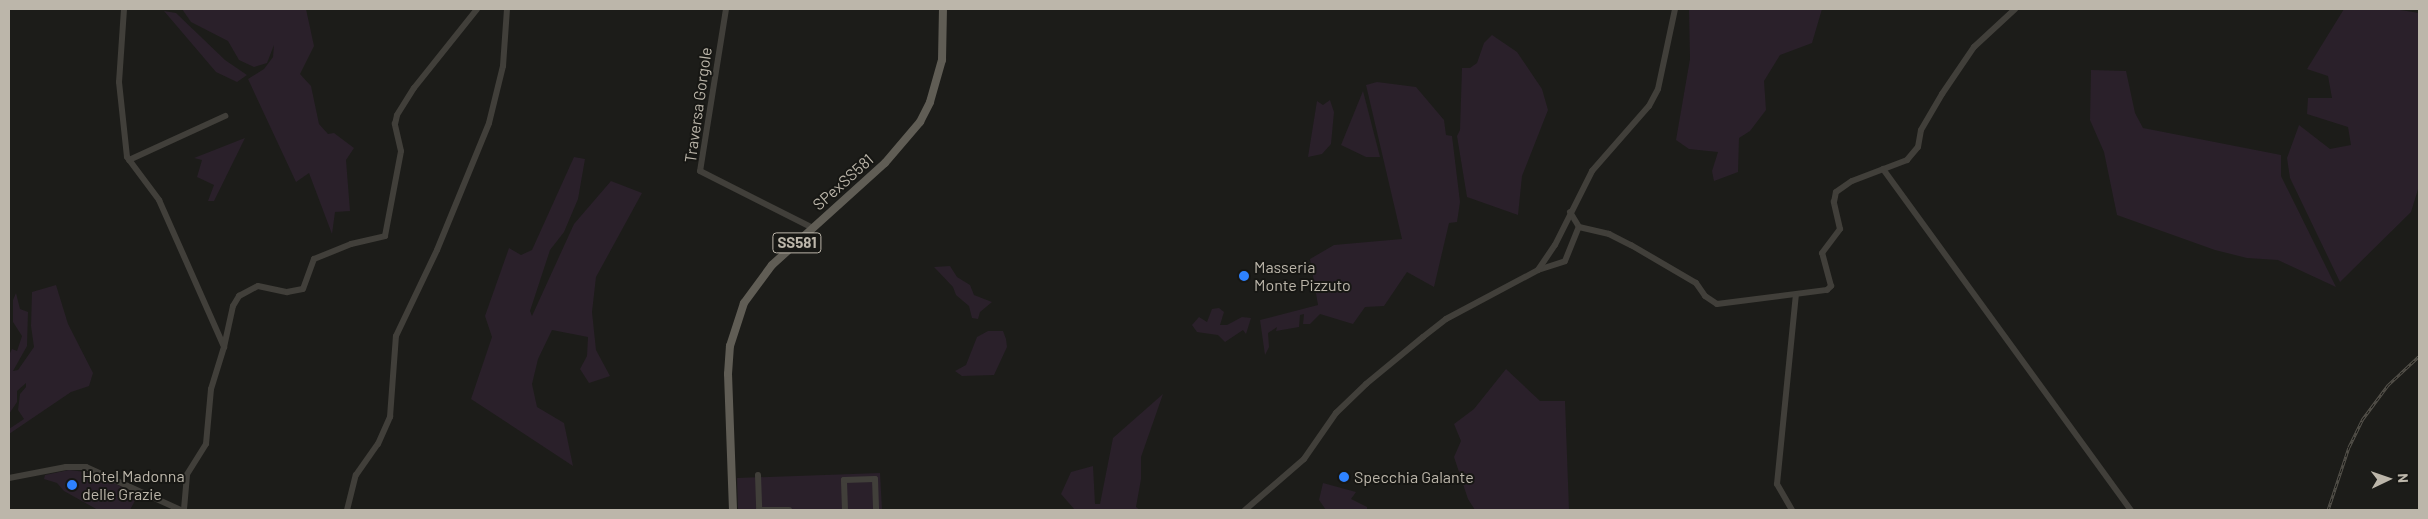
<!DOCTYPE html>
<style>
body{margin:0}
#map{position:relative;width:2428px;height:519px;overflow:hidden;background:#1c1c19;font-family:Barlow,sans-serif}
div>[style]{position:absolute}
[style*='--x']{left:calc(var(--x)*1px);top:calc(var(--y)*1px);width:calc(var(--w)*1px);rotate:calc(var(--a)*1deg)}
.green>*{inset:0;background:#2a202a}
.minor>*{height:6px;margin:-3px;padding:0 3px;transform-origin:3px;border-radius:3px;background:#413f3a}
.major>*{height:8px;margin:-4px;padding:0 4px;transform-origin:4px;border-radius:4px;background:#605d55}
.rail>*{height:3px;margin-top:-1.5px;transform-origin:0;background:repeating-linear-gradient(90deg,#171714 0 4px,#56534c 0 8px);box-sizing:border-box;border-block:1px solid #56534c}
.dots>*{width:14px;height:14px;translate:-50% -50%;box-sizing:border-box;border:2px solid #171714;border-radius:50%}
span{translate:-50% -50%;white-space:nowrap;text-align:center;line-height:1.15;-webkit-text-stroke:4px #171714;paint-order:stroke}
.shield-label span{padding:1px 4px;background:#171714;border:1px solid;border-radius:4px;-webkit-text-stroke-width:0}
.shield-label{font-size:15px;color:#bcb6aa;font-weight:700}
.street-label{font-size:16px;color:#bcb6aa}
.poi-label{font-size:16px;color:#bcb6aa}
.left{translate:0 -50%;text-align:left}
.frame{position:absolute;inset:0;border:10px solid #bcb6aa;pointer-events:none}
.north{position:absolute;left:2363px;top:454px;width:50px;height:50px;-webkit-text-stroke:4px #171714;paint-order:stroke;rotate:87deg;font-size:14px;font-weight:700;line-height:20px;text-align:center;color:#bcb6aa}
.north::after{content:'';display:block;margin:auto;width:18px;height:22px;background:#bcb6aa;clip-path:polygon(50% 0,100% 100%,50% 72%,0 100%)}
</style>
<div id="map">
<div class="green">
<i style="clip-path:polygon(182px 9px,306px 9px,314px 46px,300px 74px,311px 86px,319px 124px,328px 134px,334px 133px,354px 148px,346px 160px,350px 211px,335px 212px,332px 234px,309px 173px,296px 182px,248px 79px,264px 69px,273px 57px,274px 45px,267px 63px,254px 67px,239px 60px,228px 41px,191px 22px)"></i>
<i style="clip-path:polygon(1689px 9px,1822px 9px,1812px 43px,1780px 55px,1764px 81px,1766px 110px,1750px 131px,1739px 138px,1738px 172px,1714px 181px,1712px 171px,1718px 152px,1689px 149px,1676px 140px,1690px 59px)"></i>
<i style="clip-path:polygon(2344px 9px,2394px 9px,2419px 13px,2419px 186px,2411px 212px,2340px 282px,2290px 178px,2287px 158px,2299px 125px,2330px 149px,2351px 145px,2348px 127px,2307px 114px,2308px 98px,2332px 98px,2328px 76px,2307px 69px)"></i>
<i style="clip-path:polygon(164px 11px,176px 13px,225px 60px,247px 75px,237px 82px,216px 72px)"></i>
<i style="clip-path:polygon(1492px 35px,1517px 52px,1542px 89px,1548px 110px,1522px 176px,1518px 215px,1467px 197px,1457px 136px,1460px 130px,1462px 68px,1470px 68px,1477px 63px,1484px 43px)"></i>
<i style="clip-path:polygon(2091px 70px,2126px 71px,2135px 113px,2143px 128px,2281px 155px,2281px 176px,2336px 287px,2278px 260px,2247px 258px,2215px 250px,2117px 215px,2104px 152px,2090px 120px)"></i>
<i style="clip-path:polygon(1377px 82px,1416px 87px,1444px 120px,1446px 135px,1452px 136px,1460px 202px,1457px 222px,1449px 223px,1434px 287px,1407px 272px,1384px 306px,1365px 307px,1353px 324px,1320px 314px,1310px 324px,1303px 324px,1304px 314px,1300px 315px,1299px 327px,1276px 331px,1277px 327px,1268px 333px,1269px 347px,1265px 355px,1260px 320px,1318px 305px,1310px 259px,1334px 245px,1402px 239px,1366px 85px)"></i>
<i style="clip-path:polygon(1363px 91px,1380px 157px,1366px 157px,1341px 145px)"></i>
<i style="clip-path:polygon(1330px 100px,1334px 112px,1331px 144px,1322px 154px,1308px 157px,1317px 101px,1323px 105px)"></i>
<i style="clip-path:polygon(245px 138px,214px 201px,208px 201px,214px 185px,197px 177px,202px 160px,194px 158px)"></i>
<i style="clip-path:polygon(574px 157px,585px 159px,578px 199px,564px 232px,550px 250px,530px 311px,532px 316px,574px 224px,611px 181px,642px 193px,596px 277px,592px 312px,596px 350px,610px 376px,589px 383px,580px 369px,587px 356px,588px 337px,552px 330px,538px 359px,532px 384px,537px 407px,564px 423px,573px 466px,471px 399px,492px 337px,485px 316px,509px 248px,521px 255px,532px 250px)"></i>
<i style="clip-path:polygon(950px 266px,957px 277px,970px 285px,974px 295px,992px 302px,980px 312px,978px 319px,972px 318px,969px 306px,956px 295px,953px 287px,934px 267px)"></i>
<i style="clip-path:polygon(56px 285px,68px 324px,93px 373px,89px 386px,71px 392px,9px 434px,9px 429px,24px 419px,18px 410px,20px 394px,26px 387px,26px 383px,17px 391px,17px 402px,9px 414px,9px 355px,12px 349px,17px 351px,22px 336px,13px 322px,13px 300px,16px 293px,20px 309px,28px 312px,27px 346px,13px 371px,18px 370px,34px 347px,31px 326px,32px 292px)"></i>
<i style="clip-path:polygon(1219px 308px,1224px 312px,1220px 325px,1227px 325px,1242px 317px,1251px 318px,1246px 334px,1243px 330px,1225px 342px,1218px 335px,1197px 332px,1192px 325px,1199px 317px,1207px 322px,1212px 309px)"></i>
<i style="clip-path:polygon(988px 331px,1003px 331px,1006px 339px,1007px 347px,994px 375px,962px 376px,955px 371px,966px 365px,977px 337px)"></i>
<i style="clip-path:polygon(1506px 369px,1540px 401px,1565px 401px,1569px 510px,1475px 510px,1468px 499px,1454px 457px,1461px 441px,1454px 424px,1474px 409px)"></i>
<i style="clip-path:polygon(1163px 394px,1141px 457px,1141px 479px,1136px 507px,1140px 510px,1075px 510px,1061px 494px,1071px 472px,1093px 466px,1095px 504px,1100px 504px,1113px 438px)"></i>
<i style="clip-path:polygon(69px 470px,94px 473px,138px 495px,130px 510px,98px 510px,64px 491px,57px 483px,44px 479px,45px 475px)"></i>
<i style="clip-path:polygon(880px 473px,882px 510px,738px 510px,737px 478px)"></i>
<i style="clip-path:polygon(1323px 483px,1356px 492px,1351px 499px,1367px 507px,1367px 510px,1326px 510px,1319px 500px)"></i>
</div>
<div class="minor">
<i style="--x:124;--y:9;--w:73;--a:93.9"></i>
<i style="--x:119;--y:82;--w:75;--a:83.9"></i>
<i style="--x:127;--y:157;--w:54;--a:53.3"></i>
<i style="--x:159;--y:200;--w:161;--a:66.1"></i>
<i style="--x:224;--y:347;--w:44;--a:107.2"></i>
<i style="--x:211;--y:389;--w:55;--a:95.2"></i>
<i style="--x:206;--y:444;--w:36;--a:122"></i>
<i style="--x:187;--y:475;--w:35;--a:95"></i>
<i style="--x:726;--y:9;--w:164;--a:99.1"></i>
<i style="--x:700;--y:171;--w:127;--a:26.8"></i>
<i style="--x:129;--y:160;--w:106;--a:-24.6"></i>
<i style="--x:1883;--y:169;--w:422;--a:54"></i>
<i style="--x:1570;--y:212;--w:17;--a:59"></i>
<i style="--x:1538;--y:270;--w:28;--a:-18"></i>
<i style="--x:1565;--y:261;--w:37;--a:-68"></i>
<i style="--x:1579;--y:227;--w:31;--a:13"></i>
<i style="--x:1609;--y:234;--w:25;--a:27"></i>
<i style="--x:1631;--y:245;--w:75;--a:30.3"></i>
<i style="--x:1696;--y:283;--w:16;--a:55"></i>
<i style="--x:1705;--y:296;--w:14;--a:34"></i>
<i style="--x:1717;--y:304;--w:111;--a:-7.3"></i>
<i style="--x:1827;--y:290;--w:6;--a:-45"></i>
<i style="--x:1831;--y:286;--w:34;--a:-105"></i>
<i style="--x:1822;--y:253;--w:30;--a:-53"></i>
<i style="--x:1840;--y:229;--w:28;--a:-103"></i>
<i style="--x:1834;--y:202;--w:10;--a:-79"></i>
<i style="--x:1836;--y:192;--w:19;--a:-35"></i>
<i style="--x:1852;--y:181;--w:59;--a:-20.9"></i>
<i style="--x:1907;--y:160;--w:17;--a:-50"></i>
<i style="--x:1918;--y:147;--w:17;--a:-80"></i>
<i style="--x:1921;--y:130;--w:42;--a:-59.7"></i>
<i style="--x:1942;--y:94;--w:57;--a:-55.8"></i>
<i style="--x:1974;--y:47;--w:56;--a:-42.8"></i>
<i style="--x:224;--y:347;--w:42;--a:-77.6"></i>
<i style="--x:233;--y:306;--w:12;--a:-59"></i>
<i style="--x:239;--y:296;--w:21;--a:-28"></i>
<i style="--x:258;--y:286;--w:30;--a:12"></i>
<i style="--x:287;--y:292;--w:16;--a:-11"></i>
<i style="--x:303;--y:289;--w:32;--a:-70"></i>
<i style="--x:314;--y:259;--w:40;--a:-22"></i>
<i style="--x:351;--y:244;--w:35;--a:-13"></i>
<i style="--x:385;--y:236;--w:86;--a:-79.3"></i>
<i style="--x:401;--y:151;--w:28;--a:-103"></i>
<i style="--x:395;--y:124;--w:9;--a:-77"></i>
<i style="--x:397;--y:115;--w:32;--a:-58"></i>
<i style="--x:414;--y:88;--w:101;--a:-51.4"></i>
<i style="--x:758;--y:475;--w:35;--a:88"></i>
<i style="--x:759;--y:510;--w:30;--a:0"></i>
<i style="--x:9;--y:478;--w:58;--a:-10.9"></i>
<i style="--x:66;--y:467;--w:20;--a:0"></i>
<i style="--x:86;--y:467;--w:104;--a:24.4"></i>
<i style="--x:347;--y:510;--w:36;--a:-76"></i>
<i style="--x:356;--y:475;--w:38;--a:-55"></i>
<i style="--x:378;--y:444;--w:30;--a:-66"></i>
<i style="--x:390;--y:417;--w:81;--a:-85.8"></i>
<i style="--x:396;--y:336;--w:95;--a:-64.5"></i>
<i style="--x:437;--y:250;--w:137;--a:-67.7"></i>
<i style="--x:489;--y:123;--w:59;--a:-76.2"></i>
<i style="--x:503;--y:66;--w:57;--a:-86"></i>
<i style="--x:845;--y:510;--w:30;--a:-92"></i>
<i style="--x:844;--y:480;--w:31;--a:-2"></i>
<i style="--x:875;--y:479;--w:31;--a:88"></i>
<i style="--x:1245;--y:510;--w:78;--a:-40.8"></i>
<i style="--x:1304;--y:459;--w:56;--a:-55.2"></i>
<i style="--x:1336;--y:413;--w:42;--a:-44"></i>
<i style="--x:1366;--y:384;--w:74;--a:-39.5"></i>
<i style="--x:1423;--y:337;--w:29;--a:-38"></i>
<i style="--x:1446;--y:319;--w:104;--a:-28"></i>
<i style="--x:1538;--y:270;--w:30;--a:-56"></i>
<i style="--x:1555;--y:245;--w:83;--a:-63.4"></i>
<i style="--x:1592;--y:171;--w:86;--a:-48.8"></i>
<i style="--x:1649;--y:106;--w:19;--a:-62"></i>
<i style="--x:1658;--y:89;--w:82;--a:-78"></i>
<i style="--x:1792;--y:510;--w:30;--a:-120"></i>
<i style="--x:1777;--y:484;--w:190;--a:-84.3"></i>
</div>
<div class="major">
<i style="--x:733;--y:510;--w:136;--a:-92.1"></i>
<i style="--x:728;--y:374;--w:28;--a:-86"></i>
<i style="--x:730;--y:346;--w:45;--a:-72"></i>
<i style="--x:744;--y:303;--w:47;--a:-53.6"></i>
<i style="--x:772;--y:265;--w:152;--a:-42.1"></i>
<i style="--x:885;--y:163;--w:54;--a:-49.5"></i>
<i style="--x:920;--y:122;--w:22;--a:-63"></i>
<i style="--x:930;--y:102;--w:44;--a:-74.1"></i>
<i style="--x:942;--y:60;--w:51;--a:-88.9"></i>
</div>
<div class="rail">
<i style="--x:2328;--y:510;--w:66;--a:-71.6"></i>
<i style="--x:2349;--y:447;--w:30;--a:-64"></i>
<i style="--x:2362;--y:420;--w:44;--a:-53.4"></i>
<i style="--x:2388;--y:385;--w:42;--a:-43.1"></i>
</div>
<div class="dots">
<i style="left:1244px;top:276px;background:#2e82ff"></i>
<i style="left:1344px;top:477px;background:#2e82ff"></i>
<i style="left:72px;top:485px;background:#2e82ff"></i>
</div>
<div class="shield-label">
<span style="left:797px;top:243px">SS581</span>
</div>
<div class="street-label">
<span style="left:698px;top:105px;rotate:-82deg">Traversa Gorgole</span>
<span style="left:843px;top:182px;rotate:-42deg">SPexSS581</span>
</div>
<div class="poi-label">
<span class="left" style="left:1254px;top:276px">Masseria<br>Monte Pizzuto</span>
<span class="left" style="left:82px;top:485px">Hotel Madonna<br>delle Grazie</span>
<span class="left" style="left:1354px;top:477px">Specchia Galante</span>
</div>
<div class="frame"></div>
<div class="north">N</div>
</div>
